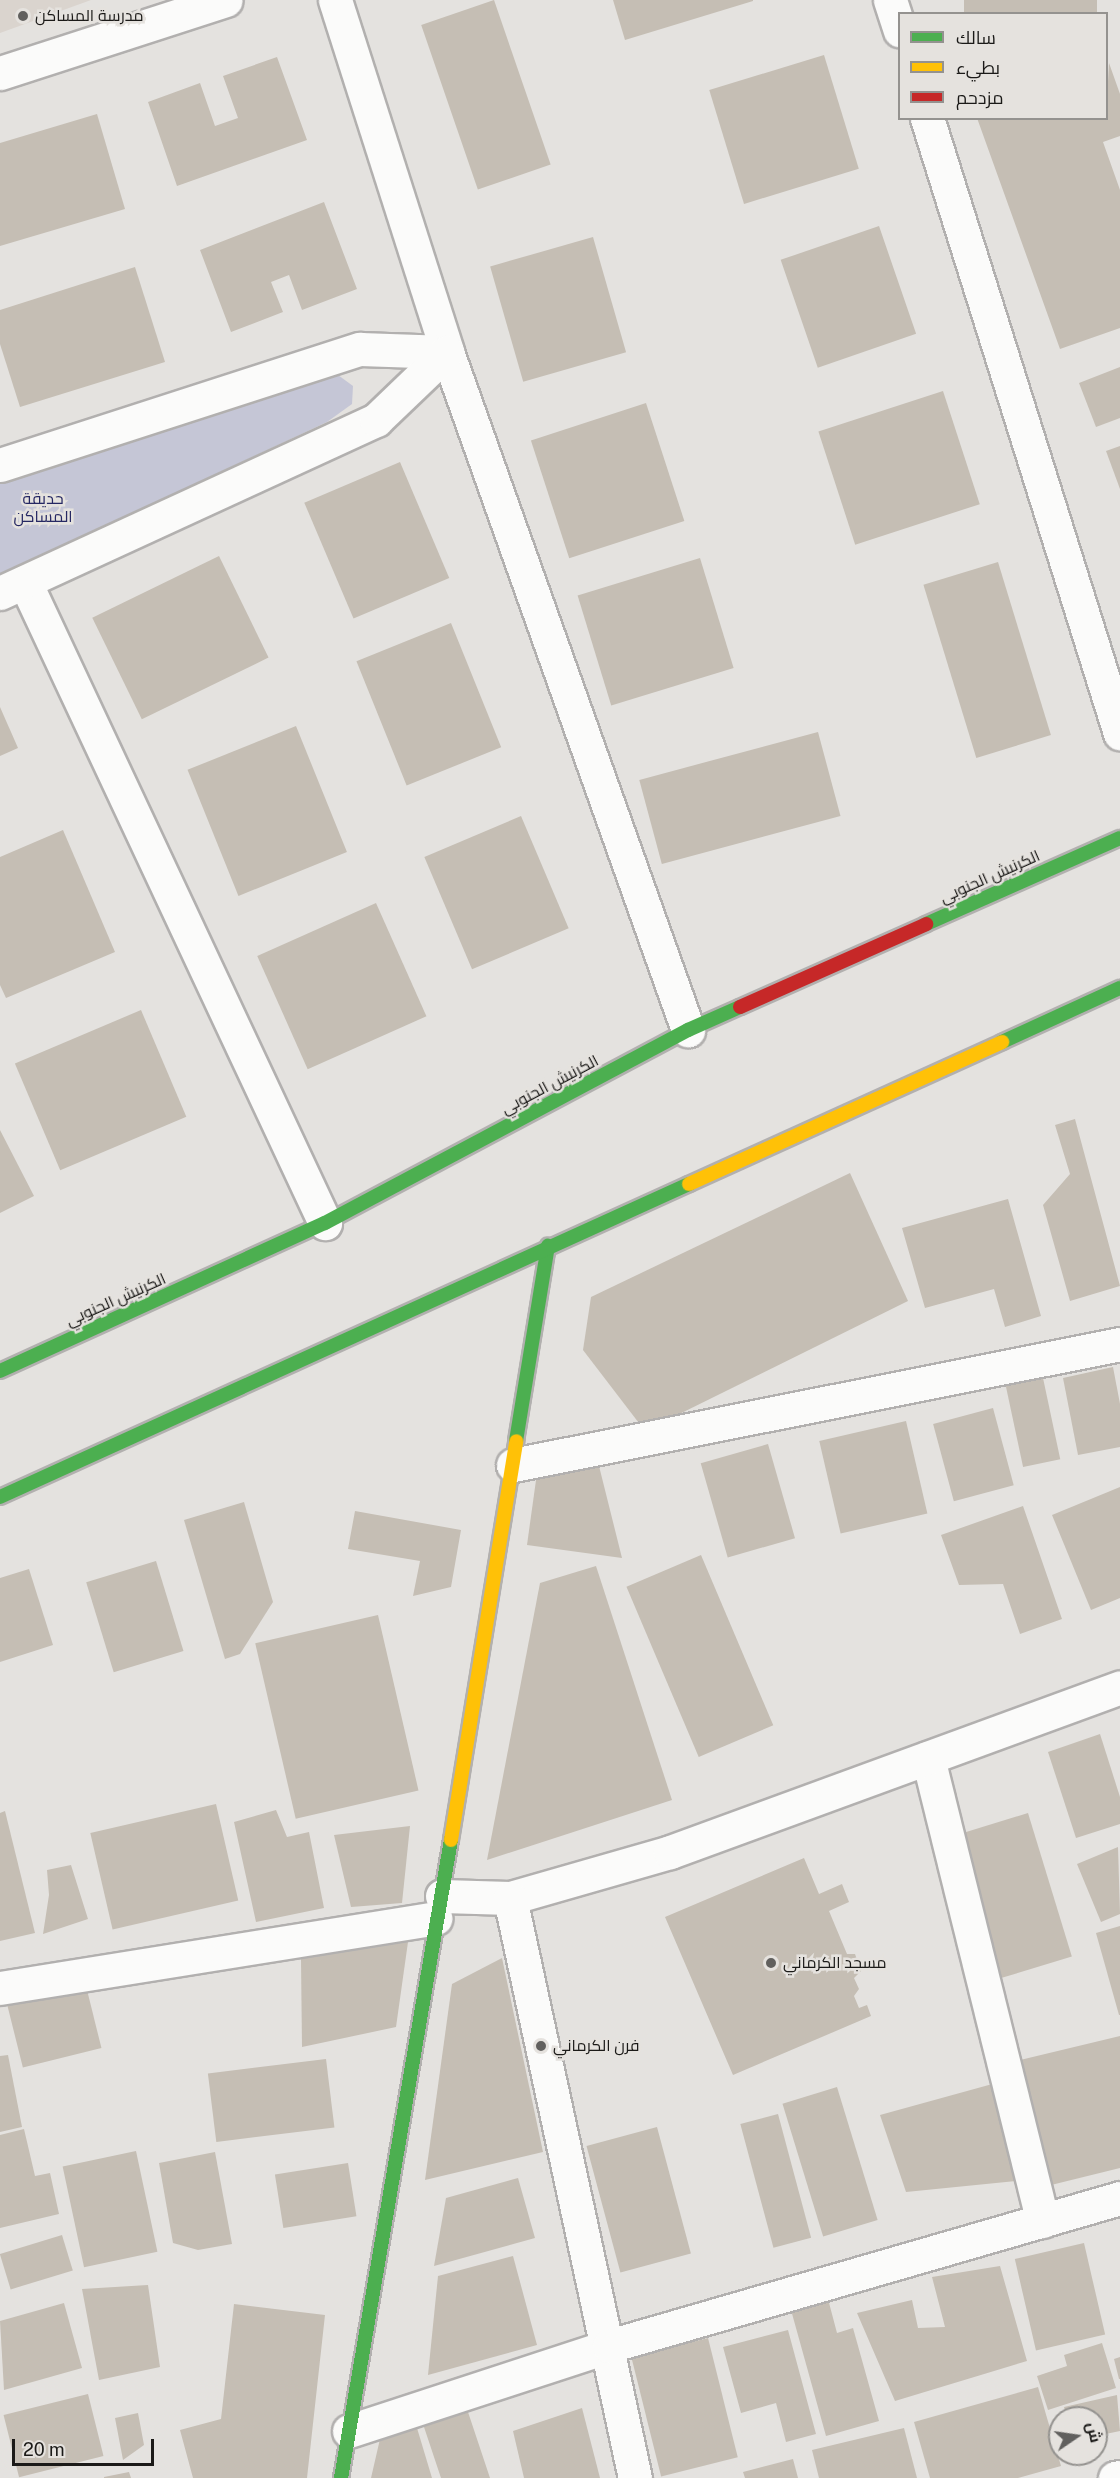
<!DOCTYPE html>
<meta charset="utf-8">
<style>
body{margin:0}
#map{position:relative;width:1120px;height:2478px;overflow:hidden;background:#e4e2df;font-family:"Public Sans",Cairo,sans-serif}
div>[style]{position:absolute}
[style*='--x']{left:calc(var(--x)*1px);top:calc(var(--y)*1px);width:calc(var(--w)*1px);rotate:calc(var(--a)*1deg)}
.built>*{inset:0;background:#dad4ce}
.green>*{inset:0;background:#c5c6d6}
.building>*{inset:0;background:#c5beb4;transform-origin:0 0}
.roads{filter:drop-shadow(2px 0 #b2b0af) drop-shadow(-2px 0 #b2b0af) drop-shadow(0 2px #b2b0af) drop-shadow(0 -2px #b2b0af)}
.street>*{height:33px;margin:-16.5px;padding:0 16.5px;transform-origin:16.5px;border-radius:16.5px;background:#fbfbfa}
.fast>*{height:14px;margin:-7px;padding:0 7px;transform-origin:7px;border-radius:7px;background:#4caf50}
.slow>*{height:14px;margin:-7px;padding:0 7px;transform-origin:7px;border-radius:7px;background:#ffc107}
.jam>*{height:14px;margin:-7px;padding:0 7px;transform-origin:7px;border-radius:7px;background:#c62828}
.dots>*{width:16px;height:16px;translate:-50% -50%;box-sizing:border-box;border:3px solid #e5e2de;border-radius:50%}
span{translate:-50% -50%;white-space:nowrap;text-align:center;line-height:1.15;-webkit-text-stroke:5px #e5e2de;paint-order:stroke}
.poi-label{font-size:16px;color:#1b1a18}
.left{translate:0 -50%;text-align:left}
.park-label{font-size:16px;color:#262863}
.street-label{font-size:16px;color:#1b1a18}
.legend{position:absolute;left:898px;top:12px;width:210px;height:108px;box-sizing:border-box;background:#e5e2de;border:2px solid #94928f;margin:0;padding:8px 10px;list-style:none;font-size:18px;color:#1b1a18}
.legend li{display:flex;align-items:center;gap:12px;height:30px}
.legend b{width:30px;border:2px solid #94928f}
.north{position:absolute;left:1048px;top:2406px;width:60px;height:60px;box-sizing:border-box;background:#e5e2de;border:2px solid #94928f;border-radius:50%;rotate:77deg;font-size:16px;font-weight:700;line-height:24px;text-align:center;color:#1b1a18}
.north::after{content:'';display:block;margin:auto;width:21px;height:27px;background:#61605e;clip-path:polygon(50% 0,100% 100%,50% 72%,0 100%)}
.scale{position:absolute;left:12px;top:2439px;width:142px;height:27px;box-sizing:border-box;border:3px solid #1b1a18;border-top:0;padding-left:8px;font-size:18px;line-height:21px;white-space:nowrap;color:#1b1a18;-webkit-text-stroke:4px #e5e2de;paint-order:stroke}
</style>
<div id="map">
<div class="built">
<i style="clip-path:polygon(0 0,91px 0,0 33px)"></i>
</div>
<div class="green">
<i style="clip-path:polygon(338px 375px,353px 386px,352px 404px,327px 422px,0 575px,0 479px,310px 378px)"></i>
</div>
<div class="building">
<i style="left:494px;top:0;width:174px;height:77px;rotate:71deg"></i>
<i style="clip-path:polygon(613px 0,753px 0,753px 1px,625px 40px)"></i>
<i style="left:964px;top:0;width:133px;height:15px"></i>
<i style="left:824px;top:55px;width:119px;height:120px;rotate:73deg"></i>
<i style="clip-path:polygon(277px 57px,307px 140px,177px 186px,148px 102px,200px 83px,215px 126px,238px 118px,223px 76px)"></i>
<i style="clip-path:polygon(1109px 63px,1120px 94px,1120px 136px,1103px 142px,1120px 190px,1120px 328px,1060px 349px,977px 118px,1106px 118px)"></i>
<i style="clip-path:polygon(97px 114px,125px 209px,0 246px,0 143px)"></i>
<i style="clip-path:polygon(324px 202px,357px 289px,302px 310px,289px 275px,271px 282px,283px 312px,231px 332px,200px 250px)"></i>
<i style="left:879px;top:226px;width:114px;height:104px;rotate:71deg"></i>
<i style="left:593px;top:237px;width:120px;height:107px;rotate:74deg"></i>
<i style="clip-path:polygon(135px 267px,165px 362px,20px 407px,0 344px,0 310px)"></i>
<i style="clip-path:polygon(1120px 367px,1120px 418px,1096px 427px,1079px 383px)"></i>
<i style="left:943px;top:391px;width:119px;height:131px;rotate:72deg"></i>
<i style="left:646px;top:403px;width:124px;height:121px;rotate:72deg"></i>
<i style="clip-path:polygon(1120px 446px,1120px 489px,1106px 451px)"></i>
<i style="left:400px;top:462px;width:126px;height:104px;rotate:67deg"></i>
<i style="left:219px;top:556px;width:113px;height:141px;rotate:64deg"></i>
<i style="left:700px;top:558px;width:115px;height:128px;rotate:73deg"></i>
<i style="left:998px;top:562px;width:181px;height:78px;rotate:73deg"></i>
<i style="left:451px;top:623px;width:134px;height:102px;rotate:68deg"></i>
<i style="clip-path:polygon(0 707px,18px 748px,0 756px)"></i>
<i style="left:296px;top:726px;width:136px;height:117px;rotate:68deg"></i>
<i style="left:818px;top:732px;width:87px;height:185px;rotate:75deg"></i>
<i style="left:521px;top:816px;width:122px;height:105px;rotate:67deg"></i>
<i style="clip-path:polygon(63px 830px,115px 952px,6px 998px,0 985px,0 857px)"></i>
<i style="left:376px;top:903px;width:124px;height:130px;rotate:66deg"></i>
<i style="left:141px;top:1010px;width:116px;height:137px;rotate:67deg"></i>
<i style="clip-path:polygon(1075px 1119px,1120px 1286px,1070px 1301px,1043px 1205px,1070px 1174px,1055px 1125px)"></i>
<i style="clip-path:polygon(0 1130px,34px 1196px,0 1213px)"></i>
<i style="clip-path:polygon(850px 1173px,908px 1301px,645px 1431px,583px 1350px,591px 1297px)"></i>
<i style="clip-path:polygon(1008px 1199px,1041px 1316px,1005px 1327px,994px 1289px,925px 1308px,902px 1228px)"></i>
<i style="clip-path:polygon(1113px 1367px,1120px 1404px,1120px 1447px,1078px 1455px,1063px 1378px)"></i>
<i style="left:1043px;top:1378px;width:83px;height:38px;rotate:78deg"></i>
<i style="left:993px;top:1408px;width:80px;height:62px;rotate:75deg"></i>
<i style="left:906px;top:1421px;width:95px;height:89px;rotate:77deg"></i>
<i style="left:768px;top:1444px;width:98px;height:70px;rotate:74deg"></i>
<i style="clip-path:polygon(597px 1458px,622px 1558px,527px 1545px,537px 1473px)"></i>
<i style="clip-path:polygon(1120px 1487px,1120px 1598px,1091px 1610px,1052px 1515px)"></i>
<i style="clip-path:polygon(244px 1502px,273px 1602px,240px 1654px,225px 1659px,184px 1520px)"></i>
<i style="clip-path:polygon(1023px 1506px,1062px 1619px,1020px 1634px,1003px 1584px,959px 1585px,941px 1535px)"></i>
<i style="clip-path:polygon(355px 1511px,461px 1530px,451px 1587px,413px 1596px,420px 1561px,348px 1549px)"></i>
<i style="left:701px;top:1555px;width:185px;height:81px;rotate:67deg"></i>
<i style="left:156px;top:1561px;width:94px;height:73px;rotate:73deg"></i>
<i style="clip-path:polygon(596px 1566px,672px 1800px,487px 1860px,540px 1583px)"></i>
<i style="clip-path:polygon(29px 1569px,53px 1645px,0 1662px,0 1578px)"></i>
<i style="left:378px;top:1615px;width:180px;height:126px;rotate:77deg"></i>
<i style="clip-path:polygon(1100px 1734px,1120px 1797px,1120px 1824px,1076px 1838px,1048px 1752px)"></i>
<i style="left:216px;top:1804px;width:99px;height:129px;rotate:77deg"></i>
<i style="clip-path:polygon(276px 1810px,287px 1837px,309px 1832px,324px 1908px,256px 1922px,234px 1822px)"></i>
<i style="clip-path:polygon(5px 1811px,35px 1933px,0 1941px,0 1813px)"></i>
<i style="left:1028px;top:1813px;width:150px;height:74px;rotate:73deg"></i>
<i style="clip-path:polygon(410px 1826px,402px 1903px,351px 1907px,334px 1835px)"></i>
<i style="clip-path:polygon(1118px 1847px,1120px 1914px,1101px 1922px,1077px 1864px)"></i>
<i style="clip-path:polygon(804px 1858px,819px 1894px,842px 1884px,849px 1902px,829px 1911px,847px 1954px,855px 1954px,861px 1971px,854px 1978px,859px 1989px,854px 1996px,859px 2008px,867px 2005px,871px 2016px,733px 2075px,665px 1917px)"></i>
<i style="clip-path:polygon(71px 1865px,88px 1919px,43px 1934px,49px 1895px,47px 1870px)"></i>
<i style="clip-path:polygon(1120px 1926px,1120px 2015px,1119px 2015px,1096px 1933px)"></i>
<i style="clip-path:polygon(408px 1942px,396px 2027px,302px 2047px,301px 1959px)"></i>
<i style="clip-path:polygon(502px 1958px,543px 2152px,425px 2180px,452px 1984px)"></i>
<i style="left:85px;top:1982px;width:68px;height:81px;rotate:76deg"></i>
<i style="clip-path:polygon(1120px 2036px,1120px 2168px,1043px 2187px,1012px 2062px)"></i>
<i style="clip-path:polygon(8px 2055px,22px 2127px,0 2132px,0 2056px)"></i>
<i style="left:326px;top:2059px;width:69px;height:119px;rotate:83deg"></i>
<i style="clip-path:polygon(996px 2083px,1016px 2181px,906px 2192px,880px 2115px)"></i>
<i style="left:837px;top:2087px;width:139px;height:57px;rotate:73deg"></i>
<i style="left:778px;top:2114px;width:128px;height:39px;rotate:75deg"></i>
<i style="left:657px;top:2127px;width:131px;height:73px;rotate:75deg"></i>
<i style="clip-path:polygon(24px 2129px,35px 2176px,50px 2173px,59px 2214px,0 2228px,0 2135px)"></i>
<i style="left:136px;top:2151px;width:103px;height:75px;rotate:78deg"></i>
<i style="clip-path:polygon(215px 2152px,232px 2244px,198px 2250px,173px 2243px,159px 2163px)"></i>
<i style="left:348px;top:2163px;width:54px;height:74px;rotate:81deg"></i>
<i style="clip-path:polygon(518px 2178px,535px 2238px,434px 2266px,446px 2198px)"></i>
<i style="left:62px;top:2235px;width:37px;height:65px;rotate:73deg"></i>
<i style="left:1084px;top:2243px;width:94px;height:71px;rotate:77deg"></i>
<i style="clip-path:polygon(513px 2256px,537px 2345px,428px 2375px,438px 2276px)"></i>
<i style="clip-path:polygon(1000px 2266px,1027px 2361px,895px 2401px,857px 2313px,912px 2300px,918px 2328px,945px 2327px,932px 2277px)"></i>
<i style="clip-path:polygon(148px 2285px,160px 2367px,99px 2380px,82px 2289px)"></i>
<i style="clip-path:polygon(828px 2299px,837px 2333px,853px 2328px,879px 2421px,826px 2436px,791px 2310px)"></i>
<i style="clip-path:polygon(64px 2303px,82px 2368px,4px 2390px,0 2321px)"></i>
<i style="clip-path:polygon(234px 2304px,325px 2315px,307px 2478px,193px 2478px,180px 2430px,221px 2419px)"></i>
<i style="clip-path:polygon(788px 2330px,816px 2434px,786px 2442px,776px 2403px,741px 2413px,723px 2347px)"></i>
<i style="left:708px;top:2338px;width:123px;height:79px;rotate:76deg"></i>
<i style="clip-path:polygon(1102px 2343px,1116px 2388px,1048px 2410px,1037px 2376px,1067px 2366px,1064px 2355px)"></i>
<i style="clip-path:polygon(1120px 2357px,1120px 2379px,1119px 2379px,1114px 2359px)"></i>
<i style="clip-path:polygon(1038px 2387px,1061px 2466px,1018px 2478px,930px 2478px,914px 2422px)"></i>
<i style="left:88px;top:2394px;width:64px;height:87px;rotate:76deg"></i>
<i style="clip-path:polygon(1117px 2395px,1120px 2431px,1096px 2436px,1096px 2418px,1067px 2418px,1064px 2407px)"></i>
<i style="clip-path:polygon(582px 2408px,600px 2478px,524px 2478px,513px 2431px)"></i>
<i style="clip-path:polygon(467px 2409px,490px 2478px,441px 2478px,423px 2424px)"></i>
<i style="clip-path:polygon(138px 2413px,144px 2445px,123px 2460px,115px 2418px)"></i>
<i style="clip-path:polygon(417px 2428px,432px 2478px,371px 2478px,380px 2439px)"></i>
<i style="clip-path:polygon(904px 2428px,917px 2478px,819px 2478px,812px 2450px)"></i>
<i style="clip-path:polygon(793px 2459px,798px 2478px,745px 2478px,743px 2472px)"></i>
<i style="clip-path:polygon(129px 2472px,131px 2478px,104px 2478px,104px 2477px)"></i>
</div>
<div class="roads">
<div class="street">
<i style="--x:335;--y:0;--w:369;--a:72.3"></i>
<i style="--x:447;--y:352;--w:720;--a:70.43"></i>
<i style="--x:890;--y:0;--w:32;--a:72"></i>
<i style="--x:0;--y:73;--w:237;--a:-17.9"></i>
<i style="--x:927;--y:118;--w:645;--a:72.58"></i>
<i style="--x:0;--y:465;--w:378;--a:-17.9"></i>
<i style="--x:360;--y:349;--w:87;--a:2"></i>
<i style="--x:25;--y:582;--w:708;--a:64.92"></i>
<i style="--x:0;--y:593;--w:414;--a:-24.7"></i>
<i style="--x:376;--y:420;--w:98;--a:-43.8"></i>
<i style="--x:513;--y:1465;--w:619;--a:-11.27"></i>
<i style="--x:928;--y:1758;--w:477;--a:76.1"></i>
<i style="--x:442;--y:1896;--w:68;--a:1.7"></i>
<i style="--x:510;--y:1898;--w:166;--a:-16"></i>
<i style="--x:670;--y:1852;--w:479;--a:-20.1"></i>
<i style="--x:510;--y:1898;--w:593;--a:77.84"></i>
<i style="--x:0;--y:1988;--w:441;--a:-9.1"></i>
<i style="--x:349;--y:2431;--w:274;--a:-18.1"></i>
<i style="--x:609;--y:2346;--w:532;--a:-16.15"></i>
<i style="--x:1115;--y:2478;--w:5;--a:-11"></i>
</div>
<div class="fast">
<i style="--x:926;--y:924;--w:212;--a:-23.9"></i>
<i style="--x:1002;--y:1042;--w:130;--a:-24.6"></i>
<i style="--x:0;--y:1371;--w:357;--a:-24.5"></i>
<i style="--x:325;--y:1223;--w:411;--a:-28"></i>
<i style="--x:688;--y:1030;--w:57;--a:-23.9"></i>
<i style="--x:516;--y:1441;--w:198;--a:-80.7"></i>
<i style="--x:0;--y:1497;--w:757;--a:-24.43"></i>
<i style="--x:341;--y:2478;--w:647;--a:-80.22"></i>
</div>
<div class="slow">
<i style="--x:689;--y:1184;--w:344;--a:-24.4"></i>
<i style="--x:451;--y:1840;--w:404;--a:-80.7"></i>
</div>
<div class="jam">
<i style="--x:740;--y:1007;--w:204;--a:-24"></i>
</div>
</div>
<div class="dots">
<i style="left:23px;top:16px;background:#61605e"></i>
<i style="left:771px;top:1963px;background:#61605e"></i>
<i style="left:541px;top:2046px;background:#61605e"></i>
</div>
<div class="poi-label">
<span class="left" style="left:35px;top:16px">مدرسة المساكن</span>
<span class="left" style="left:783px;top:1963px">مسجد الكرماني</span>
<span class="left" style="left:553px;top:2046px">فرن الكرماني</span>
</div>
<div class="park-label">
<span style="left:43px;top:508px">حديقة<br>المساكن</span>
</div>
<div class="street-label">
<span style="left:990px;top:877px;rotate:-24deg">الكرنيش الجنوبي</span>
<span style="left:550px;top:1085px;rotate:-28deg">الكرنيش الجنوبي</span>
<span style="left:116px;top:1300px;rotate:-24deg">الكرنيش الجنوبي</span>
</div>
<ul class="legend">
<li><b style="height:8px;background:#4caf50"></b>سالك</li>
<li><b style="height:8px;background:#ffc107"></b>بطيء</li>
<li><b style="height:8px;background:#c62828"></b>مزدحم</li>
</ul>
<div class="north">ش</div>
<div class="scale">20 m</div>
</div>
